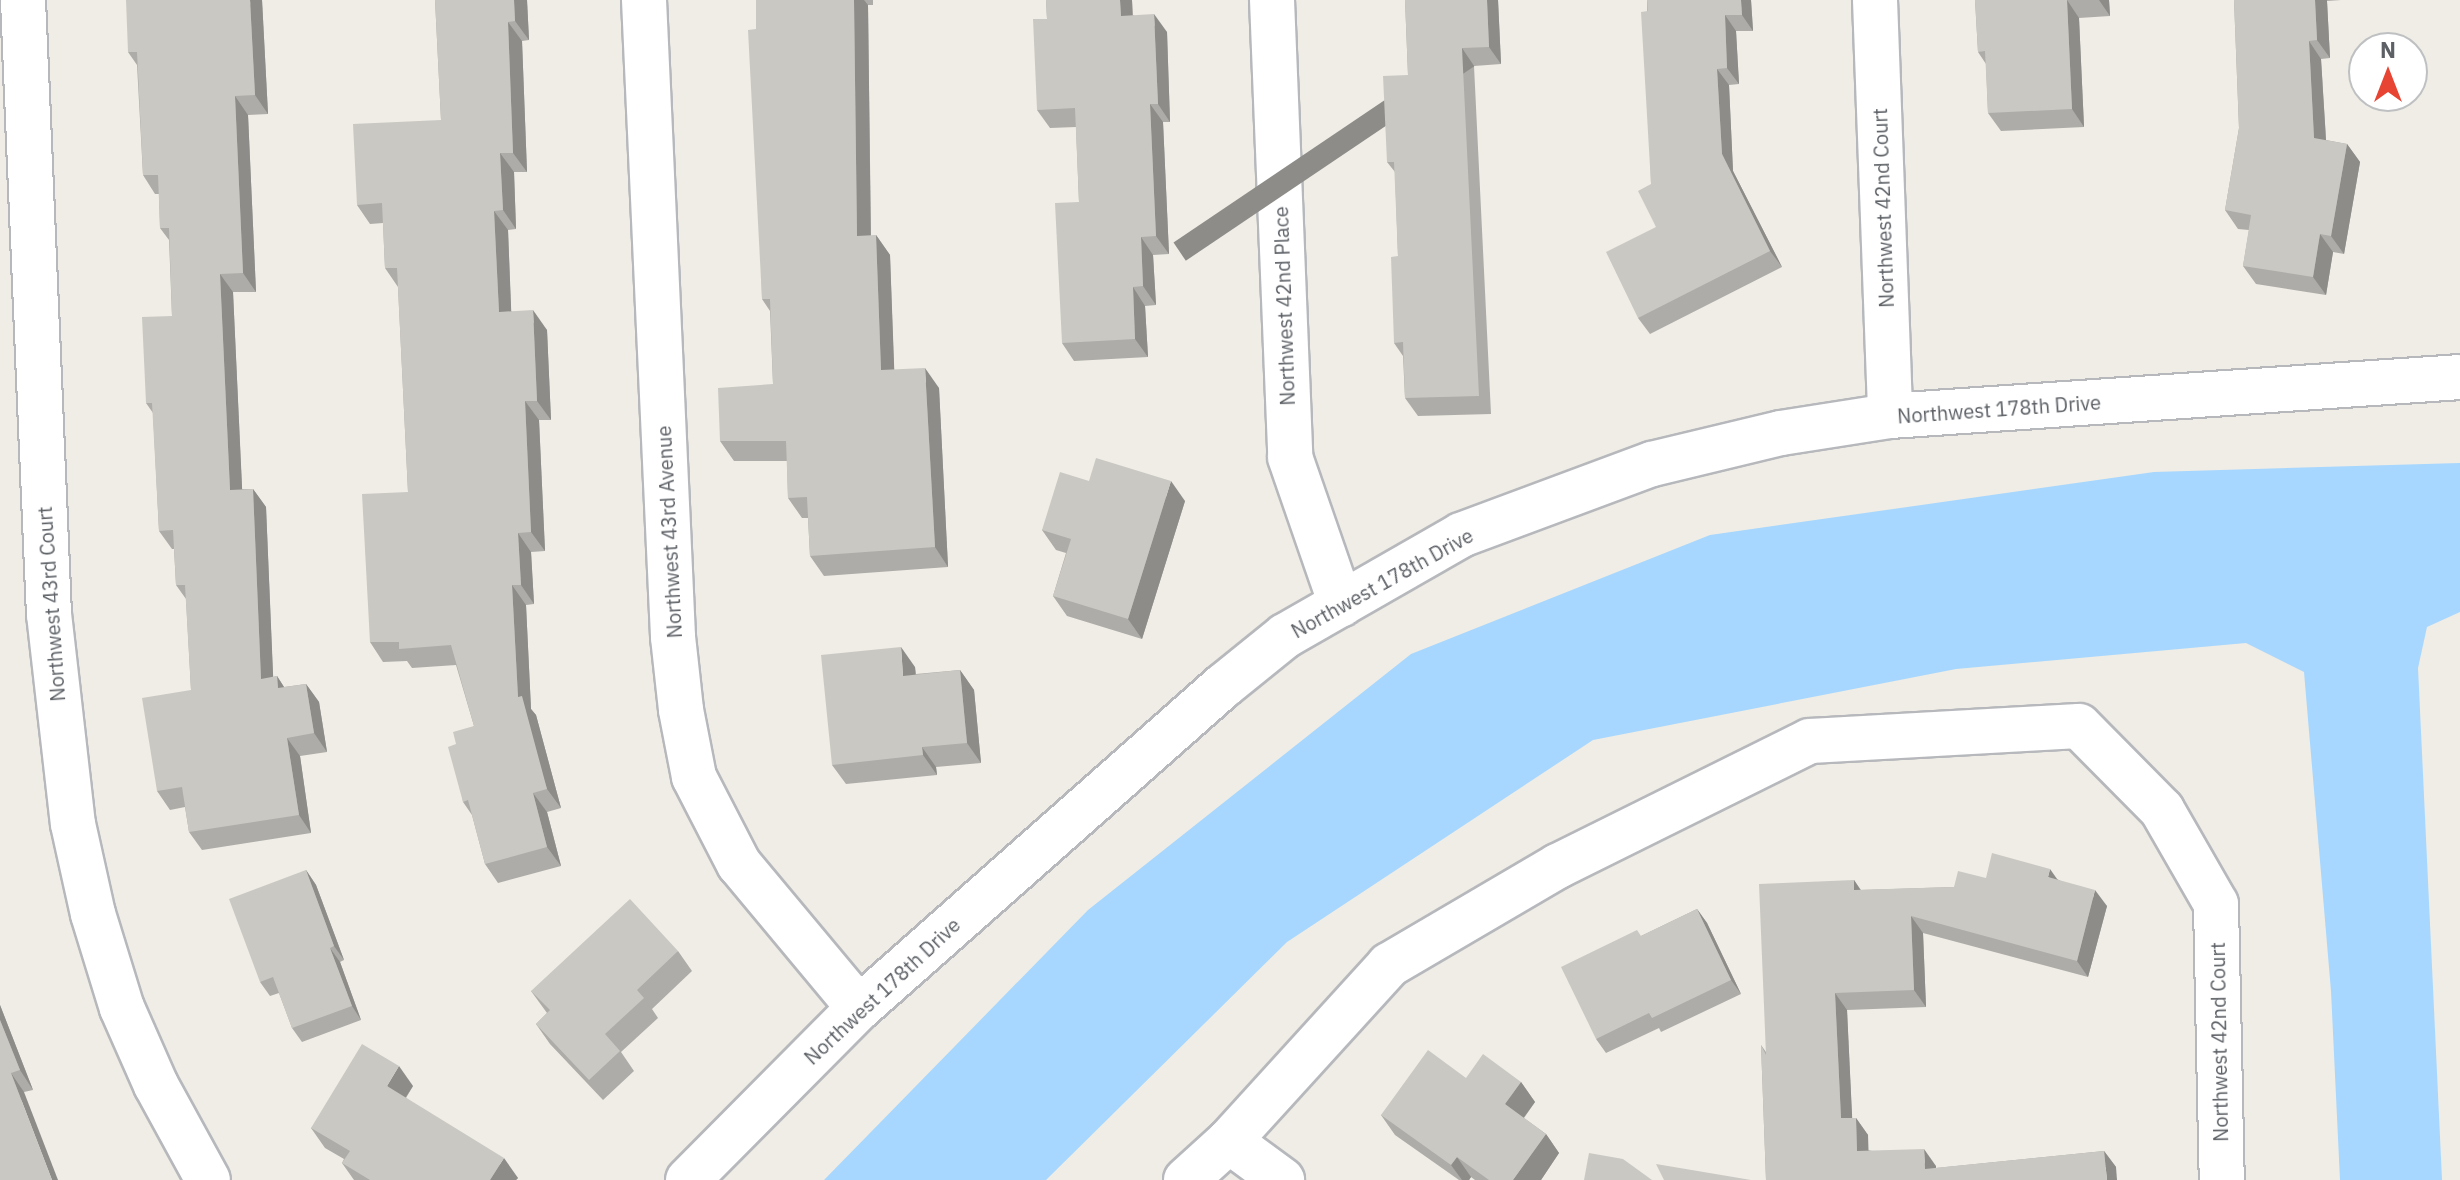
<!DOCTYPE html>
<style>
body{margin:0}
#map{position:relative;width:2460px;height:1180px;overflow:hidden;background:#efede5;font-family:"IBM Plex Sans",sans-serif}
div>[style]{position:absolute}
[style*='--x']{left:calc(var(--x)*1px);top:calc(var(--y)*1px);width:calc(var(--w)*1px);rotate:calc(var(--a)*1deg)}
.water>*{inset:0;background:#a7d7fe}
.roads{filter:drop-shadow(2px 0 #b6b8bc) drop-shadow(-2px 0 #b6b8bc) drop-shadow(0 2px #b6b8bc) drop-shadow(0 -2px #b6b8bc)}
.minor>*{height:44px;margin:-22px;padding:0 22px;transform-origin:22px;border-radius:22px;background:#fff}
.wall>*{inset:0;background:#aeaca8}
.shaded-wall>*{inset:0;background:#8d8c88;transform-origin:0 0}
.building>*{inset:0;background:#cac8c3}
span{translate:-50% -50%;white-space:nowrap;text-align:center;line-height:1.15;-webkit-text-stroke:7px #fff;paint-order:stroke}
.street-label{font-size:20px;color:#5d6166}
.north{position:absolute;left:2348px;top:32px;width:80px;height:80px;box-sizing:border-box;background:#fff;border:2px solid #bec0c2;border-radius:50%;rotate:0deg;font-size:22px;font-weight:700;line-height:32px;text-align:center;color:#5d6166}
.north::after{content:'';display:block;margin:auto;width:28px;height:36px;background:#e74434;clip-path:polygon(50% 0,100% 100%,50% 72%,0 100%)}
</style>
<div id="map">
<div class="water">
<i style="clip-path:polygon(2460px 463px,2460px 612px,2427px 627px,2418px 668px,2442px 1180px,2340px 1180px,2331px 991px,2304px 672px,2246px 643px,1956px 669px,1593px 740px,1287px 942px,1046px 1180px,824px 1180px,1088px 910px,1411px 654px,1710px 535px,2154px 472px)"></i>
</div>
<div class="roads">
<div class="minor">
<i style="--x:23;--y:0;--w:615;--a:87.58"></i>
<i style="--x:49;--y:614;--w:211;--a:83.5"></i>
<i style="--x:73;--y:824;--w:92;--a:77.5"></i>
<i style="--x:93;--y:914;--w:98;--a:72.9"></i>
<i style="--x:122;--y:1008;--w:84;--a:66.2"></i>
<i style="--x:156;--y:1085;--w:108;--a:61.3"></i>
<i style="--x:644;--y:0;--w:638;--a:87.39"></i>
<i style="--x:673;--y:637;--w:73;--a:83.7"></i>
<i style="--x:681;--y:710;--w:68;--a:79"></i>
<i style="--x:694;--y:777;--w:98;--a:62.7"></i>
<i style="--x:739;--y:864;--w:187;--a:50.2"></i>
<i style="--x:1272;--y:0;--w:457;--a:87.7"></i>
<i style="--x:1290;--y:457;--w:156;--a:70.9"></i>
<i style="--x:1875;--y:0;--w:416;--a:87.9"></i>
<i style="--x:1229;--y:1141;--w:66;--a:36.3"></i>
<i style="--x:688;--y:1180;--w:243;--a:-45.2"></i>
<i style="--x:859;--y:1008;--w:486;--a:-41.5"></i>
<i style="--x:1223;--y:686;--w:80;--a:-38.9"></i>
<i style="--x:1285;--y:636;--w:203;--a:-29.8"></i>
<i style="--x:1461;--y:535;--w:204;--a:-20.4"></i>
<i style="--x:1652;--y:464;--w:133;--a:-13.5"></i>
<i style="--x:1781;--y:433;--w:110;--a:-8.9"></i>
<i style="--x:1890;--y:416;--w:571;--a:-3.91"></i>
<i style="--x:1186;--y:1180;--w:58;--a:-42.2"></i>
<i style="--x:1229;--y:1141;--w:238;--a:-47.7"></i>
<i style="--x:1389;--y:965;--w:196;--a:-30.4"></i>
<i style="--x:1558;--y:866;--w:281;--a:-26.4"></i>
<i style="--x:1810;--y:741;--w:269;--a:-3.2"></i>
<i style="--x:2079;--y:726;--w:118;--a:45.3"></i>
<i style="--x:2162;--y:810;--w:108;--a:60.1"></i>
<i style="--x:2216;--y:904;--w:276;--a:88.8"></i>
</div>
</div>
<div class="wall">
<i style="clip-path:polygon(262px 0,268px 114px,248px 115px,256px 292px,233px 292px,242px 489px,253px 489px,266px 507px,273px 677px,277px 676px,284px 687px,306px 684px,319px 702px,327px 752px,300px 756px,311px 833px,202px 850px,189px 832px,185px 807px,170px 810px,157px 791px,191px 690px,186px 599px,176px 585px,174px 549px,172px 549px,159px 531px,153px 413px,146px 403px,172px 316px,169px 240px,160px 228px,159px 194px,155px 194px,143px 175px,137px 65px,128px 52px)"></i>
<i style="clip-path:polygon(435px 0,527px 0,529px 40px,522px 41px,527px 172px,514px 172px,516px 229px,508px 230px,511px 311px,547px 330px,551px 420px,539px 420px,545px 551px,531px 552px,534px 604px,526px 605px,531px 709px,536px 715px,561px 808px,547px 812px,561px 866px,498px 883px,485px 864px,472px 815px,463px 802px,456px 744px,474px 726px,456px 665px,412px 668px,407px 661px,383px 662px,370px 642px,408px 492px,398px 287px,385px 268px,383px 223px,370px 224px,357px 205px,441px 120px)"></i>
<i style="clip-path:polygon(756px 0,873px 0,873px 5px,868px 5px,871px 236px,876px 235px,890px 255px,894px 370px,939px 388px,948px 567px,824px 576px,810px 556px,808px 518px,802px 518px,788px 498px,787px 461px,734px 461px,720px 441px,773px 384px,770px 311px,762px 299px)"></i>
<i style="clip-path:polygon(1046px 0,1132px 0,1133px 15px,1167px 32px,1170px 122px,1163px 122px,1169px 254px,1153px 255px,1156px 305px,1145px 306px,1148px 357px,1074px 361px,1062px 343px,1079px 202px,1076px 127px,1050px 128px,1037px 110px,1047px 19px)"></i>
<i style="clip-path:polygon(1405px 0,1498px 0,1501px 64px,1474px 66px,1491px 414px,1418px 416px,1405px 398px,1403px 356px,1394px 343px,1398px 256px,1395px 172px,1387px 162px,1408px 75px)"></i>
<i style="clip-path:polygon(1647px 0,1751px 0,1753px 31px,1736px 31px,1739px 84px,1729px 85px,1733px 171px,1782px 267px,1650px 334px,1638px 318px,1656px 227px,1651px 184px)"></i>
<i style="clip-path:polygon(1975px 0,2109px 0,2110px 16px,2079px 18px,2084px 127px,2001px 131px,1988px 113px,1986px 64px,1978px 52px)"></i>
<i style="clip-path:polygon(2234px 0,2341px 0,2327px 1px,2330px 58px,2321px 59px,2326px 140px,2347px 144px,2360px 162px,2344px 254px,2333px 252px,2326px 295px,2256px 284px,2243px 266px,2249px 230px,2238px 229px,2225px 210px,2239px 128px)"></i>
<i style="clip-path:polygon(1089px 481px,1185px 501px,1142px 639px,1067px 616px,1053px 596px,1066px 553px,1056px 550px,1042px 530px)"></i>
<i style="clip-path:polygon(915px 667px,916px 674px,960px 670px,974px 690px,981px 763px,936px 767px,937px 775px,846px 784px,832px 765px)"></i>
<i style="clip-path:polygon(306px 870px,316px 885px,344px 960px,340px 962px,361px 1020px,302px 1042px,292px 1028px,279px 993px,270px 996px,260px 982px)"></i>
<i style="clip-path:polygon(1986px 878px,2057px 879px,2107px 906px,2088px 977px,1923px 933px,1926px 1007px,1847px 1010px,1852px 1118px,1856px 1118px,1868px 1135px,1868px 1150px,1936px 1166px,1936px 1168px,2104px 1151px,2116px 1167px,1766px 1180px,1761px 1045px,1766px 1052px,1854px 880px,1861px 890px,1954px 887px)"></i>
<i style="clip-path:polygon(1697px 909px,1707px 923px,1741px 994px,1661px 1032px,1659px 1028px,1606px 1053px,1596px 1039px,1641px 936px)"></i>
<i style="clip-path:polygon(678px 951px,692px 971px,652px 1009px,658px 1018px,621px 1052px,634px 1071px,603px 1100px,550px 1044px,536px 1024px,547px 1013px,531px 991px)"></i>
<i style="clip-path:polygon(0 1005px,33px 1090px,24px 1092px,0 1180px)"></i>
<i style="clip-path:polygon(1466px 1078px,1521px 1082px,1535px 1102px,1524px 1118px,1546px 1134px,1559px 1153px,1541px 1180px,1475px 1180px,1471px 1177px,1469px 1180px,1459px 1180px,1395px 1135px,1381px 1115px)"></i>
<i style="clip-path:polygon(413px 1086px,406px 1098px,518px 1178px,516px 1180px,354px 1180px,342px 1163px,344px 1159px,325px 1148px,311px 1128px)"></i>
</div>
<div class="shaded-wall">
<i style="clip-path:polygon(250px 0,262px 0,268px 114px,255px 95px)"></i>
<i style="clip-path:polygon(514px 0,527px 0,529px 40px,515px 21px)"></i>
<i style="clip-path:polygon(854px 0,864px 0,868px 5px,871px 256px,857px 236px)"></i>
<i style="clip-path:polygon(1120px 0,1132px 0,1133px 34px,1121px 16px)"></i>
<i style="clip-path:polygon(1487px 0,1498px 0,1501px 64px,1489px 47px)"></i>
<i style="clip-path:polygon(1741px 0,1751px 0,1753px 31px,1742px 15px)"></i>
<i style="clip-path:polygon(2067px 0,2079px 18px,2084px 127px,2072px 109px)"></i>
<i style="clip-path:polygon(2099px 0,2109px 0,2110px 16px)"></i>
<i style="clip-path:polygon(2315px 0,2327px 0,2327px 1px,2330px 58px,2317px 40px)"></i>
<i style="clip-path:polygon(1154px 14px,1167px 32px,1170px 122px,1158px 104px)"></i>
<i style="clip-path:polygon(1725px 15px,1736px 31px,1739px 84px,1727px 68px)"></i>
<i style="clip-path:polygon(508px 22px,522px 41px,527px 172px,513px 153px)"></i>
<i style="clip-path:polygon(2309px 41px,2321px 59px,2327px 157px,2314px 138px)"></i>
<i style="left:1462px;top:48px;width:22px;height:348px;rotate:56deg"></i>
<i style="clip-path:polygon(1717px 69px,1729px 85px,1733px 171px,1782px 267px,1770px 251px,1722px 154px)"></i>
<i style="clip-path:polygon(235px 96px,248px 115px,256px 292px,243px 273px)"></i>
<i style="clip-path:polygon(1150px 104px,1163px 122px,1169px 254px,1156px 236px)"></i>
<i style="clip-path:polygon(2347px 144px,2360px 162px,2344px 254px,2331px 236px)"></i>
<i style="clip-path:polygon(500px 153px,514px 172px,516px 229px,503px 210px)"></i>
<i style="clip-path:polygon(494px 211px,508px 230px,512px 331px,499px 312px)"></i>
<i style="clip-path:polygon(2320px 234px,2333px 252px,2326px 295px,2313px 277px)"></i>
<i style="clip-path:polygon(876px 235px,890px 255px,895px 390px,881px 370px)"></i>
<i style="clip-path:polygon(1141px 237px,1153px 255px,1156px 305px,1143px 286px)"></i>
<i style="clip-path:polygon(220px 274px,233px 292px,243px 508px,230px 490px)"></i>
<i style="clip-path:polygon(1133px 287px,1145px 306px,1148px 357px,1135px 339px)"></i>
<i style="clip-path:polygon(533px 310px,547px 330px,551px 420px,537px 401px)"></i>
<i style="clip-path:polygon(925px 368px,939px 388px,948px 567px,935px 547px)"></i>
<i style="clip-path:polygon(525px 401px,539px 420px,545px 551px,531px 532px)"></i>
<i style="clip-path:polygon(1171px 481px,1185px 501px,1142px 639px,1128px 619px)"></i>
<i style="clip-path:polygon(253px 489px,266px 507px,274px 697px,261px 679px)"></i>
<i style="clip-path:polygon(518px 533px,531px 552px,534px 604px,521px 585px)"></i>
<i style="clip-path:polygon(512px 585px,526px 605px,531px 709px,536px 715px,561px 808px,547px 789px,518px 697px)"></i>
<i style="clip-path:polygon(901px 647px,915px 667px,917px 695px,903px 676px)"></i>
<i style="clip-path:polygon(960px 670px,974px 690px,981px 763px,967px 743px)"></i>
<i style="clip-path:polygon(277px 676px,289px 695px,278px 688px)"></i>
<i style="clip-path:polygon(306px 684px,319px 702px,327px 752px,314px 733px)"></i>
<i style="clip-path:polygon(287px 738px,300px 756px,311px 833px,299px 815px)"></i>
<i style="clip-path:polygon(922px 747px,936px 767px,937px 775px,923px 755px)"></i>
<i style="clip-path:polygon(533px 793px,547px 812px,561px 866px,547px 847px)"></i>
<i style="clip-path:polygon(2050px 869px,2062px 886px,2048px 877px)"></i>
<i style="clip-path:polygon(306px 870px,316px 885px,344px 960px,334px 946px)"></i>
<i style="clip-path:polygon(1854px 880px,1865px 897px,1854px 890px)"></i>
<i style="clip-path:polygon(2095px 890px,2107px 906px,2088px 977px,2077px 961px)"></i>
<i style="clip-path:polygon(1697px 909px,1707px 923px,1741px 994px,1731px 980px)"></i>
<i style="clip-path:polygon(1911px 916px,1923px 933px,1926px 1007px,1914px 990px)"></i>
<i style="clip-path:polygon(330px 948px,340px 962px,361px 1020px,352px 1006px)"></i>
<i style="clip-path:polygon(1835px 993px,1847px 1010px,1853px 1135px,1841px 1118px)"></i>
<i style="clip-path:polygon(0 1005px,33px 1090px,20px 1070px,0 1020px)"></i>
<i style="clip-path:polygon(399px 1066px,413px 1086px,400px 1106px,387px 1086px)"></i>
<i style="clip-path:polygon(11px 1073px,24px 1092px,58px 1180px,52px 1180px)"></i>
<i style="clip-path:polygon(1521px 1082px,1535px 1102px,1519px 1124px,1505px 1104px)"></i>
<i style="clip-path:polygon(1856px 1118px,1868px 1135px,1869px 1167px,1857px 1151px)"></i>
<i style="clip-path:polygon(1546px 1134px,1559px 1153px,1541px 1180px,1513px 1180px)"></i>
<i style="clip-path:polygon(1924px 1149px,1936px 1166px,1936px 1180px,1925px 1169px)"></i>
<i style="clip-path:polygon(2104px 1151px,2116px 1167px,2117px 1180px,2107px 1180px)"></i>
<i style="clip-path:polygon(1457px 1157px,1471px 1177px,1469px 1180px,1462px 1180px,1451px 1165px)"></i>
<i style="clip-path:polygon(504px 1158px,518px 1178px,516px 1180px,490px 1180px)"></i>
</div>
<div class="building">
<i style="clip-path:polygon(126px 0,250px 0,255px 95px,235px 96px,243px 273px,220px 274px,230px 490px,253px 489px,261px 679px,277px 676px,278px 688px,306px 684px,314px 733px,287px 738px,299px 815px,189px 832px,182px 787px,157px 791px,142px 698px,191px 690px,185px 585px,176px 585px,173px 530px,159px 531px,152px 403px,146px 403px,142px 317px,172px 316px,169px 228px,160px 228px,158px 175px,143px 175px,137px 52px,128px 52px)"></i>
<i style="clip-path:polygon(435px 0,514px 0,515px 21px,508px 22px,513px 153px,500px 153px,503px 210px,494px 211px,499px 312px,533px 310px,537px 401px,525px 401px,531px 532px,518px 533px,521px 585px,512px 585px,518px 697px,522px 696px,547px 789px,533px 793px,547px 847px,485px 864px,468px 800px,463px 802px,448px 747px,456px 744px,453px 732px,474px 726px,451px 645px,399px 649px,399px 642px,370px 642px,362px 494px,408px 492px,397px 268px,385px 268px,382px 203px,357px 205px,353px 124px,441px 120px)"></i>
<i style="clip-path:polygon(756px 0,854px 0,857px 236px,876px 235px,881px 370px,925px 368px,935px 547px,810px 556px,807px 497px,788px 498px,786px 441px,720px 441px,718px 388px,773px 384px,770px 299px,762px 299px,748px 30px,756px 29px)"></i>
<i style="clip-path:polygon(1046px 0,1120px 0,1121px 16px,1154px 14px,1158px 104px,1150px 104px,1156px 236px,1141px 237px,1143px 286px,1133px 287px,1135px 339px,1062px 343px,1055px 203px,1079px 202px,1075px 108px,1037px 110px,1033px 19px,1047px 19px)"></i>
<i style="clip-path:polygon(1405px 0,1487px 0,1489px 47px,1462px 48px,1479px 396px,1405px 398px,1403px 342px,1394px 343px,1391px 257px,1398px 256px,1394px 162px,1387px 162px,1383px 76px,1408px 75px)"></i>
<i style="clip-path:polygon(1647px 0,1741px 0,1742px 15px,1725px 15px,1727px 68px,1717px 69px,1722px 154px,1770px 251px,1638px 318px,1606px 252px,1656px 227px,1638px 191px,1651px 184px,1641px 12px,1648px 11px)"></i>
<i style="clip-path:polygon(1975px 0,2068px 0,2067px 0,2072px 109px,1988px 113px,1985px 51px,1978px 52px)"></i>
<i style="clip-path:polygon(2234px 0,2315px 0,2317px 40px,2309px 41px,2314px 138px,2347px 144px,2331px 236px,2320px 234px,2313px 277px,2243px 266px,2251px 215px,2225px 210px,2239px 128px)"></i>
<i style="clip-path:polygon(1096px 458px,1171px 481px,1128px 619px,1053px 596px,1071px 539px,1042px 530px,1060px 472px,1089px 481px)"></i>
<i style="clip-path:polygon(901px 647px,903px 676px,960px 670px,967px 743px,922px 747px,923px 755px,832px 765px,821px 655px)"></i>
<i style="clip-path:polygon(1992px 853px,2050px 869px,2048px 877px,2095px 890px,2077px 961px,1911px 916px,1914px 990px,1835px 993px,1841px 1118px,1856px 1118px,1857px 1151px,1924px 1149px,1925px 1169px,2104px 1151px,2107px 1180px,1766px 1180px,1761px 1045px,1766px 1055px,1759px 884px,1854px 880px,1854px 890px,1954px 887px,1958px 871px,1986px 878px)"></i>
<i style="clip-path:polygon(306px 870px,334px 946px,330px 948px,352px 1006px,292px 1028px,273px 977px,260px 982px,229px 899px)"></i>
<i style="clip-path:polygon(630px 899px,678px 951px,637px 990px,644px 998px,605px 1034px,620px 1051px,589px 1080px,536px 1024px,550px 1010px,531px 991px)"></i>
<i style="clip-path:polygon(1697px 909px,1731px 980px,1652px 1018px,1649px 1013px,1596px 1039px,1561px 967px,1637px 930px,1641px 936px)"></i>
<i style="clip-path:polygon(0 1020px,20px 1070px,11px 1073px,52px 1180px,0 1180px)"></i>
<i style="clip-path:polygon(362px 1044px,399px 1066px,387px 1086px,504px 1158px,490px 1180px,370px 1180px,342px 1163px,350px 1151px,311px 1128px)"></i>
<i style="clip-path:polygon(1428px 1050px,1466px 1078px,1483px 1054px,1521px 1082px,1505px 1104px,1546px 1134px,1513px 1180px,1489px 1180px,1457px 1157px,1451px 1165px,1381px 1115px)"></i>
<i style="clip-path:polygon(1589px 1153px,1623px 1159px,1652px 1180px,1584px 1180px)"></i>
<i style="clip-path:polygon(1656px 1164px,1751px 1180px,1664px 1180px)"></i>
</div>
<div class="street-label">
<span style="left:1883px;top:208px;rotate:-92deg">Northwest 42nd Court</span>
<span style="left:1284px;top:306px;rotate:-92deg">Northwest 42nd Place</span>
<span style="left:1999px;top:409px;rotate:-4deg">Northwest 178th Drive</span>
<span style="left:669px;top:532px;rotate:-93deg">Northwest 43rd Avenue</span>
<span style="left:1382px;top:583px;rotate:-29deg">Northwest 178th Drive</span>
<span style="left:51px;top:604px;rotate:-94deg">Northwest 43rd Court</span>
<span style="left:882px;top:991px;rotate:-43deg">Northwest 178th Drive</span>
<span style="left:2219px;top:1042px;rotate:-91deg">Northwest 42nd Court</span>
</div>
<div class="north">N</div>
</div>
